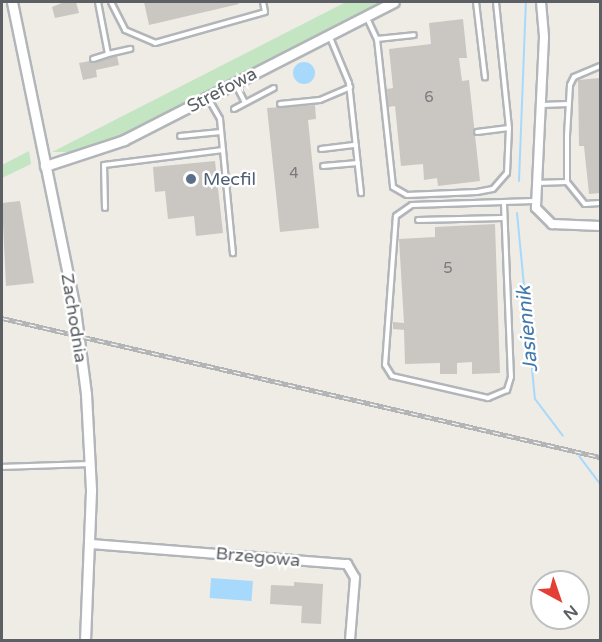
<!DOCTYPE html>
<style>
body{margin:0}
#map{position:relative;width:602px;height:642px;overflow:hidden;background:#eeece5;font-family:"Varela Round",sans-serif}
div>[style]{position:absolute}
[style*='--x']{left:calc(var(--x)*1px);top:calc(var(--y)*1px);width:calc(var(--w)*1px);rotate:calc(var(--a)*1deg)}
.green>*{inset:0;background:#c3e5c2}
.water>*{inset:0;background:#a7d9fc;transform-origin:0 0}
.round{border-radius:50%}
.stream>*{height:2px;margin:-1px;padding:0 1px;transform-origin:1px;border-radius:1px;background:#a7d9fc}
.building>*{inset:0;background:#cac7c2}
.roads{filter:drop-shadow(2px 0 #b2b5b9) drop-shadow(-2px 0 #b2b5b9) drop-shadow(0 2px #b2b5b9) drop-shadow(0 -2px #b2b5b9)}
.service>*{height:4px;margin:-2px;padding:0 2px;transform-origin:2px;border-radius:2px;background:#fff}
.minor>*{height:8px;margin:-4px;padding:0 4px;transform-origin:4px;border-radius:4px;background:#fff}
.tertiary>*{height:9px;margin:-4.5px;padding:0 4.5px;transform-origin:4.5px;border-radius:4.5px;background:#fff}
.rail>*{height:4.5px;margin-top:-2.25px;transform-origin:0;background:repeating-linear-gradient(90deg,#fff 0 7px,#b3b4b5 0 14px);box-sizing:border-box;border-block:2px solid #b3b4b5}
.dots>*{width:16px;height:16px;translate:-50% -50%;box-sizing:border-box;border:3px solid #fff;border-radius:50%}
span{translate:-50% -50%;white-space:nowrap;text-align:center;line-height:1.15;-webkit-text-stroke:5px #fff;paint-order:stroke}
.number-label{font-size:15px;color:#787a7c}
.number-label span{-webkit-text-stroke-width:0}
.street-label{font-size:18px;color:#5c6065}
.service-label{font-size:18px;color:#4e5e75}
.left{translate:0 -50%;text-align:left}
.water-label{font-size:20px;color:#437aae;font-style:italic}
.frame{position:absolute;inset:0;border:3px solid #5c6065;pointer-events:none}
.north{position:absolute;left:530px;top:570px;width:60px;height:60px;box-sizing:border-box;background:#fff;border:2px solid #bebfc1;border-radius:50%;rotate:140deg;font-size:16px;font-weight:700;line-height:24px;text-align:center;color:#5c6065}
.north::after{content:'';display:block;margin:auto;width:21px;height:27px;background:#e43f35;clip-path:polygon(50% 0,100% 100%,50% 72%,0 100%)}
</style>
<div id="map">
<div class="green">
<i style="clip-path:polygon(346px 2px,382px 2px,125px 133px,80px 152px,52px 152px)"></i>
<i style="clip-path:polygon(29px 151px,31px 164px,2px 178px,2px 165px)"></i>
</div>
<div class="water">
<i class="round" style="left:293px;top:62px;width:22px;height:22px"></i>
<i style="left:211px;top:578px;width:42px;height:20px;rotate:4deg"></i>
</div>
<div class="stream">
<i style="--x:519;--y:181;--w:179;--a:-87.8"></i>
<i style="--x:517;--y:213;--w:187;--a:84.5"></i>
<i style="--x:535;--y:399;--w:46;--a:52.9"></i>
<i style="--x:579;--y:456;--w:35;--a:53"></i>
</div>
<div class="building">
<i style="clip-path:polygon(64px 2px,76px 2px,79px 13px,55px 18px,52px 7px)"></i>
<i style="clip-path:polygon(144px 2px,238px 2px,239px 4px,149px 25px)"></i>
<i style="clip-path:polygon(463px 19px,467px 58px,459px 58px,462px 81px,469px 80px,480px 181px,438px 186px,437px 178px,424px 180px,423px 164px,401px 166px,395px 106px,388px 107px,387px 89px,393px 88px,389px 49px,431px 44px,429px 23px)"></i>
<i style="clip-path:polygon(117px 56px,119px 65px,96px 70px,97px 77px,83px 80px,79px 63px)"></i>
<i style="clip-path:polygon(600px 78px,600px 193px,589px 194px,584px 146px,579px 146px,578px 80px)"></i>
<i style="clip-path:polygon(315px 105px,316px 119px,308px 120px,319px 228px,280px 232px,267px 108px)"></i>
<i style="clip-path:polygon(215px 161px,223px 233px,196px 236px,194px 216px,168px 219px,165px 191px,155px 192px,153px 167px)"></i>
<i style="clip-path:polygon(20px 201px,34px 283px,6px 286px,2px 203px)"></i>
<i style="clip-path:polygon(495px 224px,500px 373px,472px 374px,472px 362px,457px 363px,457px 374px,440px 374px,440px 363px,405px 364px,404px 330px,393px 329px,393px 322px,404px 323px,399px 239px,435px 237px,435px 227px)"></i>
<i style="clip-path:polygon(294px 582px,323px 584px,321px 624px,301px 623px,302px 606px,270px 604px,271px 585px,294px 586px)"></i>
</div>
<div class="roads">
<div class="service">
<i style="--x:98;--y:2;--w:53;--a:79.1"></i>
<i style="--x:108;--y:54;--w:23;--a:-13"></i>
<i style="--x:111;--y:2;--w:31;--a:63"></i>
<i style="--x:125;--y:30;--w:33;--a:23"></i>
<i style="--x:155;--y:43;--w:114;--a:-15.7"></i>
<i style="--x:265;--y:12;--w:10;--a:-101"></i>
<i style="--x:476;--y:2;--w:76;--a:83.2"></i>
<i style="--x:367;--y:18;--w:23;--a:65"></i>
<i style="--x:377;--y:39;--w:149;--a:83.8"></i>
<i style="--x:393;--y:187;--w:16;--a:30"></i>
<i style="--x:407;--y:195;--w:70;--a:-2.5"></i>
<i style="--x:477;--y:192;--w:16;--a:-11"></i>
<i style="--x:493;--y:189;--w:21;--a:-49"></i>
<i style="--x:507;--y:173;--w:45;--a:-87.5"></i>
<i style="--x:509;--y:128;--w:127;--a:-95.9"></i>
<i style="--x:329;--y:35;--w:52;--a:67.4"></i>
<i style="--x:349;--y:83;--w:111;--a:83.8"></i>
<i style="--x:377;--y:39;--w:37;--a:-6"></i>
<i style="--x:93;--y:59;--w:16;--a:-18"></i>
<i style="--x:600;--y:66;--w:28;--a:157"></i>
<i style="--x:574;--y:77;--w:9;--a:117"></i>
<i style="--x:570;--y:85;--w:51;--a:93.4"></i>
<i style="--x:567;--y:136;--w:46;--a:90"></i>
<i style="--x:567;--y:182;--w:28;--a:51"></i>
<i style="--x:585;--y:204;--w:15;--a:-4"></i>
<i style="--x:235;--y:83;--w:22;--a:63"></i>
<i style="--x:208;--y:98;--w:24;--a:60"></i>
<i style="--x:220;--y:119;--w:135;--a:84.5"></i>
<i style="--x:280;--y:104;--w:40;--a:-5.7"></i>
<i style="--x:320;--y:100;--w:33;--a:-23"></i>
<i style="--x:542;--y:105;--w:26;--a:-2"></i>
<i style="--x:234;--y:109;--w:45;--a:-27.7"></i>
<i style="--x:477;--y:132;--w:32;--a:-7"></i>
<i style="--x:180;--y:136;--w:41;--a:-5.6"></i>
<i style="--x:321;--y:149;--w:35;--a:-7"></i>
<i style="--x:323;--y:166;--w:35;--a:-5"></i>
<i style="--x:536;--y:183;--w:31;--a:-2"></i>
<i style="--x:504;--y:204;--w:173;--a:87.7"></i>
<i style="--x:511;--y:377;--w:14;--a:107"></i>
<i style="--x:507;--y:390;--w:21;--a:157"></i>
<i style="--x:488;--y:398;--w:98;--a:-167.1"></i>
<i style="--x:392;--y:376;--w:13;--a:-122"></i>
<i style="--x:385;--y:365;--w:149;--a:-85.8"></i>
<i style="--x:396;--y:216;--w:19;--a:-35"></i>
<i style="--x:412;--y:205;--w:122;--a:-1.9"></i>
<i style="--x:105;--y:208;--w:43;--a:-91.3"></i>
<i style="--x:104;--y:165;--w:120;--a:-7.2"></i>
<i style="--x:418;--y:220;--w:85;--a:-1.3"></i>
<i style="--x:2;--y:467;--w:86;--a:-2"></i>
</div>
<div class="minor">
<i style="--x:541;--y:2;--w:35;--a:85"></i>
<i style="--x:544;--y:37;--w:171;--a:92.7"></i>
<i style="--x:536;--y:208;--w:23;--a:45"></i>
<i style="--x:552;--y:224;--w:48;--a:2.4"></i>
<i style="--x:91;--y:544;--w:257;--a:4.5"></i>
<i style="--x:347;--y:564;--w:16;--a:60"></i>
<i style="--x:355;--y:578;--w:62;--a:94.6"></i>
</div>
<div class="tertiary">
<i style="--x:12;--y:2;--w:313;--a:78.4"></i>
<i style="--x:75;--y:309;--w:86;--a:82.6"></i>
<i style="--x:86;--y:394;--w:97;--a:87"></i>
<i style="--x:91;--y:491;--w:149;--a:92.3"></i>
<i style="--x:45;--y:166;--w:83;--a:-18.2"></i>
<i style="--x:124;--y:140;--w:303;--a:-27.1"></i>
</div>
</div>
<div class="rail">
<i style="--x:2;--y:318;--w:614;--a:13.09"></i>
</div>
<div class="dots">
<i style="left:191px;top:179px;background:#5c6f8a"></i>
</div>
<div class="number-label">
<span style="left:429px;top:98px">6</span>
<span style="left:294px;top:174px">4</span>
<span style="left:448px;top:269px">5</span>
</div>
<div class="street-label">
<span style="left:222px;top:90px;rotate:-28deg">Strefowa</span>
<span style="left:74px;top:318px;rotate:81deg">Zachodnia</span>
<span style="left:258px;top:557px;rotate:5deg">Brzegowa</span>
</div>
<div class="service-label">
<span class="left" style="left:203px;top:179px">Mecfil</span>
</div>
<div class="water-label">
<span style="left:528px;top:329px;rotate:-95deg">Jasiennik</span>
</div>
<div class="frame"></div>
<div class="north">N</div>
</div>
